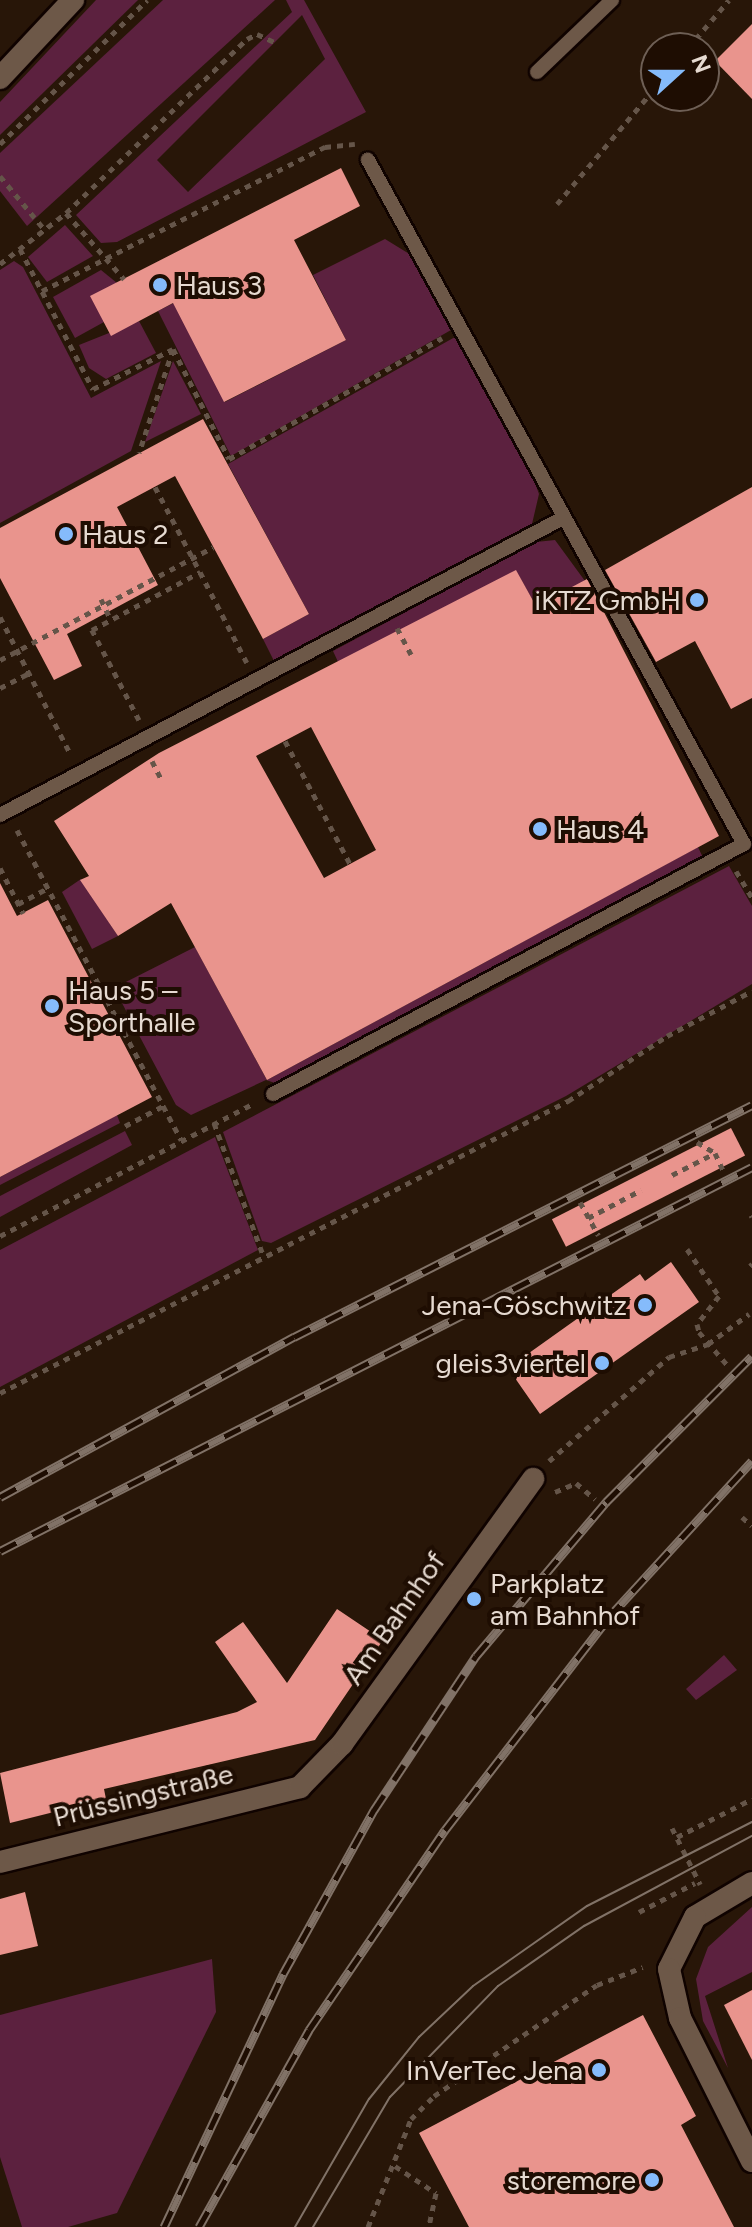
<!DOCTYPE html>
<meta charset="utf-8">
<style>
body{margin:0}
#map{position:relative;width:752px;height:2227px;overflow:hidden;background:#281608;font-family:Figtree,sans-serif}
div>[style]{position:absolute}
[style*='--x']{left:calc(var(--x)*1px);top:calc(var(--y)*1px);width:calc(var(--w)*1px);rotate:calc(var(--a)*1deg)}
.green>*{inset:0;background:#5c213f}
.building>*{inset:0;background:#e9948d;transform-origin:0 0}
.path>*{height:5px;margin-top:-2.5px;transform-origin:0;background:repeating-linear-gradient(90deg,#655549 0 6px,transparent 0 12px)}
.roads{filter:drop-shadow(2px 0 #100300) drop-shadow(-2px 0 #100300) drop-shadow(0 2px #100300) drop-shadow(0 -2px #100300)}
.service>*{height:14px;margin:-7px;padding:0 7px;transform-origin:7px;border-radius:7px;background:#6d5848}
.minor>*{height:22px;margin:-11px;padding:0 11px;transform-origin:11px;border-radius:11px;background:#6d5848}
.tertiary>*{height:22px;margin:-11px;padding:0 11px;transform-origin:11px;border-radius:11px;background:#6d5848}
.tram>*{height:2px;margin:-1px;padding:0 1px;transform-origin:1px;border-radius:1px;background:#817267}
.rail>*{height:9px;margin-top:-4.5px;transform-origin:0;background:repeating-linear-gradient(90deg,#1e0d02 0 18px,#817267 0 36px);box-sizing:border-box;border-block:2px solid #817267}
.dots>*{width:22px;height:22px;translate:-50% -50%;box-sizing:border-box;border:4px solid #1e0d02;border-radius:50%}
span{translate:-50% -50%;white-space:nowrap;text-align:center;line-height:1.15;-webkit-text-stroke:8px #1e0d02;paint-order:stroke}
.poi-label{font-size:28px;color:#e6dad1}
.left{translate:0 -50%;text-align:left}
.right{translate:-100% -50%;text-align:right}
.street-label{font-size:28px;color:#e6dad1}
.north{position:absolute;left:640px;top:32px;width:80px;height:80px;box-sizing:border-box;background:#1e0d02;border:2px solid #6e5f55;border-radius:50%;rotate:69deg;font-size:22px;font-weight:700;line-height:32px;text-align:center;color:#e6dad1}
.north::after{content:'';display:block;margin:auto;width:28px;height:36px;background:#85bbfb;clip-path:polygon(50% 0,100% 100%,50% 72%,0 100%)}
</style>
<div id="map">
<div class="green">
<i style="clip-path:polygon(96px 0,138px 0,0 135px,0 102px)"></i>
<i style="clip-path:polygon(163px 0,275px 0,27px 226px,0 191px,0 153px)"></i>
<i style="clip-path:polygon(evenodd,286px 0,304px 0,366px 112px,117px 242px,101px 243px,76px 215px,292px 12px,286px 0,302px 15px,325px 59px,188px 192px,157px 160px,302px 15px)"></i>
<i style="clip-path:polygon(65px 225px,93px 256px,47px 282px,28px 257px)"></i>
<i style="clip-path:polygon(385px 239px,411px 255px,451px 330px,231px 456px,158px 311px,203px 288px,225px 402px,346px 340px,313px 275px)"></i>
<i style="clip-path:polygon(14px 261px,23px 267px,91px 398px,161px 361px,131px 451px,0 523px,0 270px)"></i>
<i style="clip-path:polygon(101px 270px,117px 283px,104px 322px,75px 338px,53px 297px)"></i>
<i style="clip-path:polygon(139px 321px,156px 353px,106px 379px,89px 368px,79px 345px)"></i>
<i style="clip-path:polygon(455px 337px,534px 480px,539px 494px,532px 524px,275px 663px,263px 639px,309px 614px,228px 464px)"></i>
<i style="clip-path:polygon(173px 361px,201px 414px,145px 442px)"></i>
<i style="clip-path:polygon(555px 540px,585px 581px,536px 606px,516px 571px,339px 664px,333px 651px,536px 542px)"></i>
<i style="clip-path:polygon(698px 847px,704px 860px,278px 1084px,266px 1080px,191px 1115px,176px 1105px,114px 988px,195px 947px,267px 1080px)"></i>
<i style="clip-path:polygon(729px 866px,752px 906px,752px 984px,566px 1096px,271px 1243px,262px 1241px,223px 1132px)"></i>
<i style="clip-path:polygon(81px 879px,118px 936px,92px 949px,62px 892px)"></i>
<i style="clip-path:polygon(117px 1115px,120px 1123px,0 1185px,0 1177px)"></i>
<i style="clip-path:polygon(125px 1131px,132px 1145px,0 1217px,0 1196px)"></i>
<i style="clip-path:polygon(215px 1137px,258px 1250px,0 1387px,0 1250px)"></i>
<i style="clip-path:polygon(724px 1655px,737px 1670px,696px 1700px,686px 1689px)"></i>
<i style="clip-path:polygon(752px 1907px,752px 1972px,705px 1996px,728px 2068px,703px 2021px,696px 1979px,708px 1947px)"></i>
<i style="clip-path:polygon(212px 1959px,216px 2012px,117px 2213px,68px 2227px,22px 2227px,0 2157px,0 2015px)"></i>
</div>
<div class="building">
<i style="clip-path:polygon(752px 24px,752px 99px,715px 61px)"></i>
<i style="clip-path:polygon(341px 168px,360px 206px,294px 240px,346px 340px,224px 402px,173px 303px,111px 336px,90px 296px)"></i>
<i style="clip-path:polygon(203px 419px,309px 614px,263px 639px,175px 476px,117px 507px,158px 585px,67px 634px,82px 666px,54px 680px,0 578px,0 528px)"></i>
<i style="clip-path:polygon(752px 487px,752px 698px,731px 709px,695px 641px,656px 662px,605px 570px)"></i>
<i style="clip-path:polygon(evenodd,516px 570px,536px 606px,587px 579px,719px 836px,267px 1080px,171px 903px,118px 936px,80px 880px,89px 876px,54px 821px,159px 753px,516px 570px,311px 727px,376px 850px,324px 878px,256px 756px,311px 727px)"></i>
<i style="clip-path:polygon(0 883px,17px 916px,48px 900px,152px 1097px,0 1177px)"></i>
<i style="left:731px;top:1128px;width:31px;height:201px;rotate:63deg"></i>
<i style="clip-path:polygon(671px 1262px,699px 1302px,540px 1414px,508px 1368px,640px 1274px,645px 1281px)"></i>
<i style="clip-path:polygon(337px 1609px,383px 1640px,315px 1740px,104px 1789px,106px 1799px,10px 1823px,0 1773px,237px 1712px,257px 1702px,215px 1642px,243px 1622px,287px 1683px)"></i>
<i style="clip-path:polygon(25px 1892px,38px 1946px,0 1955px,0 1899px)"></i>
<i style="clip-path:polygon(752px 1990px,752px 2060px,724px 2005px)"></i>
<i style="clip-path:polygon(643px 2015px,696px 2116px,681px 2125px,734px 2227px,469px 2227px,419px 2133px)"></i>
</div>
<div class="path">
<i style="--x:688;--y:48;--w:63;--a:-49.5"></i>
<i style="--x:0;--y:144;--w:206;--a:-44.4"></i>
<i style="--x:0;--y:176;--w:70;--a:50.2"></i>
<i style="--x:557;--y:204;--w:153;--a:-49.8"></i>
<i style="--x:66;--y:213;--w:88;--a:48.7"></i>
<i style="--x:20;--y:249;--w:158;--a:62.5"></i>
<i style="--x:93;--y:389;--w:89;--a:-26.6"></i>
<i style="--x:173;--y:349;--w:109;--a:108.1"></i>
<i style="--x:0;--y:264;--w:83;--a:-37.7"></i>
<i style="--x:66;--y:213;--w:251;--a:-43.9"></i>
<i style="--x:247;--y:39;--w:11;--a:-27"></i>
<i style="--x:257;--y:34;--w:19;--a:25"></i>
<i style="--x:42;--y:291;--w:318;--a:-27"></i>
<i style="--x:325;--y:147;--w:30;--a:-6"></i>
<i style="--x:173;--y:349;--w:123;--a:63"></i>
<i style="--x:229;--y:459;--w:245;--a:-29.6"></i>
<i style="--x:155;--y:487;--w:96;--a:62.1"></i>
<i style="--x:101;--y:599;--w:23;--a:65"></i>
<i style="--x:0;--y:617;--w:155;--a:62.8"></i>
<i style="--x:397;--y:628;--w:30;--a:62"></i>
<i style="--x:0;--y:660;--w:241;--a:-27.9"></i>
<i style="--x:0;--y:688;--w:33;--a:-27"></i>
<i style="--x:139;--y:720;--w:102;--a:-117.6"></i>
<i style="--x:92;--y:630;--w:123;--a:-28.2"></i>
<i style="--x:200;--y:572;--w:102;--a:62.7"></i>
<i style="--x:285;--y:741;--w:139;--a:62.1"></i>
<i style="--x:152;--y:761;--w:20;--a:63"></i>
<i style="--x:17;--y:830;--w:351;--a:62.1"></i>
<i style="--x:0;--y:868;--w:51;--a:62.9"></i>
<i style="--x:736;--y:871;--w:31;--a:59"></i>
<i style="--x:18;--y:904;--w:34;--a:-28"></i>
<i style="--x:214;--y:1123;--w:141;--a:69.6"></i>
<i style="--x:125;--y:1126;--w:43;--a:-27.8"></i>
<i style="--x:697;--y:1142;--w:21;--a:31"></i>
<i style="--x:715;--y:1153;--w:19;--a:65"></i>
<i style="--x:672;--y:1175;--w:48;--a:-27.1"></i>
<i style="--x:580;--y:1202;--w:38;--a:61"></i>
<i style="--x:751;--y:1215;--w:2;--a:63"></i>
<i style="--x:588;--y:1218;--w:60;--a:-27.8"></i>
<i style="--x:0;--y:1236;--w:287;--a:-27.6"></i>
<i style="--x:687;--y:1249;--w:57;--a:55.8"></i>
<i style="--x:719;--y:1296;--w:36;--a:128"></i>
<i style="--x:697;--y:1324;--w:8;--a:76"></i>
<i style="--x:699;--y:1332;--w:45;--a:49.5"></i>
<i style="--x:750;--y:1266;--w:3;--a:-45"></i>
<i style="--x:0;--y:1393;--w:639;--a:-27.21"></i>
<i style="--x:568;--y:1101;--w:118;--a:-33.3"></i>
<i style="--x:667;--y:1036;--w:96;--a:-27.9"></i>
<i style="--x:549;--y:1461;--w:159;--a:-40.9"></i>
<i style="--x:669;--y:1357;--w:41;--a:-18.4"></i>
<i style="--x:708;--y:1344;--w:51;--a:-36.2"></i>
<i style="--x:555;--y:1492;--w:23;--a:-23"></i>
<i style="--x:576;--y:1483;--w:25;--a:40"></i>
<i style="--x:742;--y:1517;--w:13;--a:42"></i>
<i style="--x:672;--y:1828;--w:63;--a:63.4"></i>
<i style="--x:677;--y:1837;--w:84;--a:-26.9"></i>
<i style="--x:639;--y:1912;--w:63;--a:-27.4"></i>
<i style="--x:395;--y:2166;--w:49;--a:33.4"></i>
<i style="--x:436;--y:2193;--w:35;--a:102"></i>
<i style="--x:368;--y:2227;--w:116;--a:-68.3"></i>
<i style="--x:411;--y:2119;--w:33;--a:-45"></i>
<i style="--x:434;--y:2096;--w:197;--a:-34.3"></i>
<i style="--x:597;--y:1985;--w:49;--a:-21.4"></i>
</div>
<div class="roads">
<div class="service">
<i style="--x:537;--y:72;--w:104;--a:-43.8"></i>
<i style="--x:0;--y:815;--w:637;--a:-27.81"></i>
<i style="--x:273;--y:1094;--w:533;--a:-27.96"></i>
<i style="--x:744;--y:844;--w:781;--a:-118.8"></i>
</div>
<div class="minor">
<i style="--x:0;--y:1862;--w:309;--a:-14"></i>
<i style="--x:300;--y:1787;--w:60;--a:-45.7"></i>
<i style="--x:342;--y:1744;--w:327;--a:-54.2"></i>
<i style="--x:752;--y:1883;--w:66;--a:149.2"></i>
<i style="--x:695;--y:1917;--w:58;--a:116.6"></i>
<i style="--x:669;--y:1969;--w:50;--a:77.3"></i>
<i style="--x:680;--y:2018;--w:160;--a:63.3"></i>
</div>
<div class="tertiary">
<i style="--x:0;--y:78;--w:107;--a:-46.9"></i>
</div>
</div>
<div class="tram">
<i style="--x:295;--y:2227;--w:148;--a:-60"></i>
<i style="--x:369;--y:2099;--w:80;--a:-51.1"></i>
<i style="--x:419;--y:2037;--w:74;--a:-43.4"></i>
<i style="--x:473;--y:1986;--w:139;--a:-35.1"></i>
<i style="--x:587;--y:1906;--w:185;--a:-27"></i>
<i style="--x:313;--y:2227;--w:151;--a:-59.4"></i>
<i style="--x:390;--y:2097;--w:155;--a:-45.8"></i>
<i style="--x:498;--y:1986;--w:105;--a:-34.9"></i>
<i style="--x:584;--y:1926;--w:191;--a:-28.2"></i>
</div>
<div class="rail">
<i style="--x:0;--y:1497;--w:335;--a:-28.6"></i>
<i style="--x:294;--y:1337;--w:513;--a:-26.86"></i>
<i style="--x:0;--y:1551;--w:844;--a:-27.05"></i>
<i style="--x:164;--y:2227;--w:280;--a:-64.8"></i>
<i style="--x:283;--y:1974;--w:188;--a:-61"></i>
<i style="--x:374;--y:1810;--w:185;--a:-56.5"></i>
<i style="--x:476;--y:1656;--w:202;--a:-49.8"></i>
<i style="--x:606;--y:1502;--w:206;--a:-45"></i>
<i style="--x:199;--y:2227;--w:226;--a:-60.8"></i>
<i style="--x:309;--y:2030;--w:242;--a:-55.8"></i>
<i style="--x:445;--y:1830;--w:267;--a:-52.4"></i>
<i style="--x:608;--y:1618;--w:213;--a:-47.5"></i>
</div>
<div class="dots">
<i style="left:160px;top:285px;background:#85bbfb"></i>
<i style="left:66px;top:534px;background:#85bbfb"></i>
<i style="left:697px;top:600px;background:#85bbfb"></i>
<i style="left:540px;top:829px;background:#85bbfb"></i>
<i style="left:52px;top:1006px;background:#85bbfb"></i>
<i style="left:645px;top:1305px;background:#85bbfb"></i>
<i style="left:602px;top:1363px;background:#85bbfb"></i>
<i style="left:474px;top:1599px;background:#85bbfb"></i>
<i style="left:599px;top:2070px;background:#85bbfb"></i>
<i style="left:652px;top:2180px;background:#85bbfb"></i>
</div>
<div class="poi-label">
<span class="left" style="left:176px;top:285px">Haus 3</span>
<span class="left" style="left:82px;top:534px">Haus 2</span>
<span class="right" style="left:681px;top:600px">iKTZ GmbH</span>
<span class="left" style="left:556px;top:829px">Haus 4</span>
<span class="left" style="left:68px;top:1006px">Haus 5 –<br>Sporthalle</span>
<span class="right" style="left:627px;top:1305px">Jena-Göschwitz</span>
<span class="right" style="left:586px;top:1363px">gleis3viertel</span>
<span class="left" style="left:490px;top:1599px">Parkplatz<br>am Bahnhof</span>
<span class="right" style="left:583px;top:2070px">InVerTec Jena</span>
<span class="right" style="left:636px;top:2180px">storemore</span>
</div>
<div class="street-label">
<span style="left:394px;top:1618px;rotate:-55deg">Am Bahnhof</span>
<span style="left:143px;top:1795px;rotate:-14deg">Prüssingstraße</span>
</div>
<div class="north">N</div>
</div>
